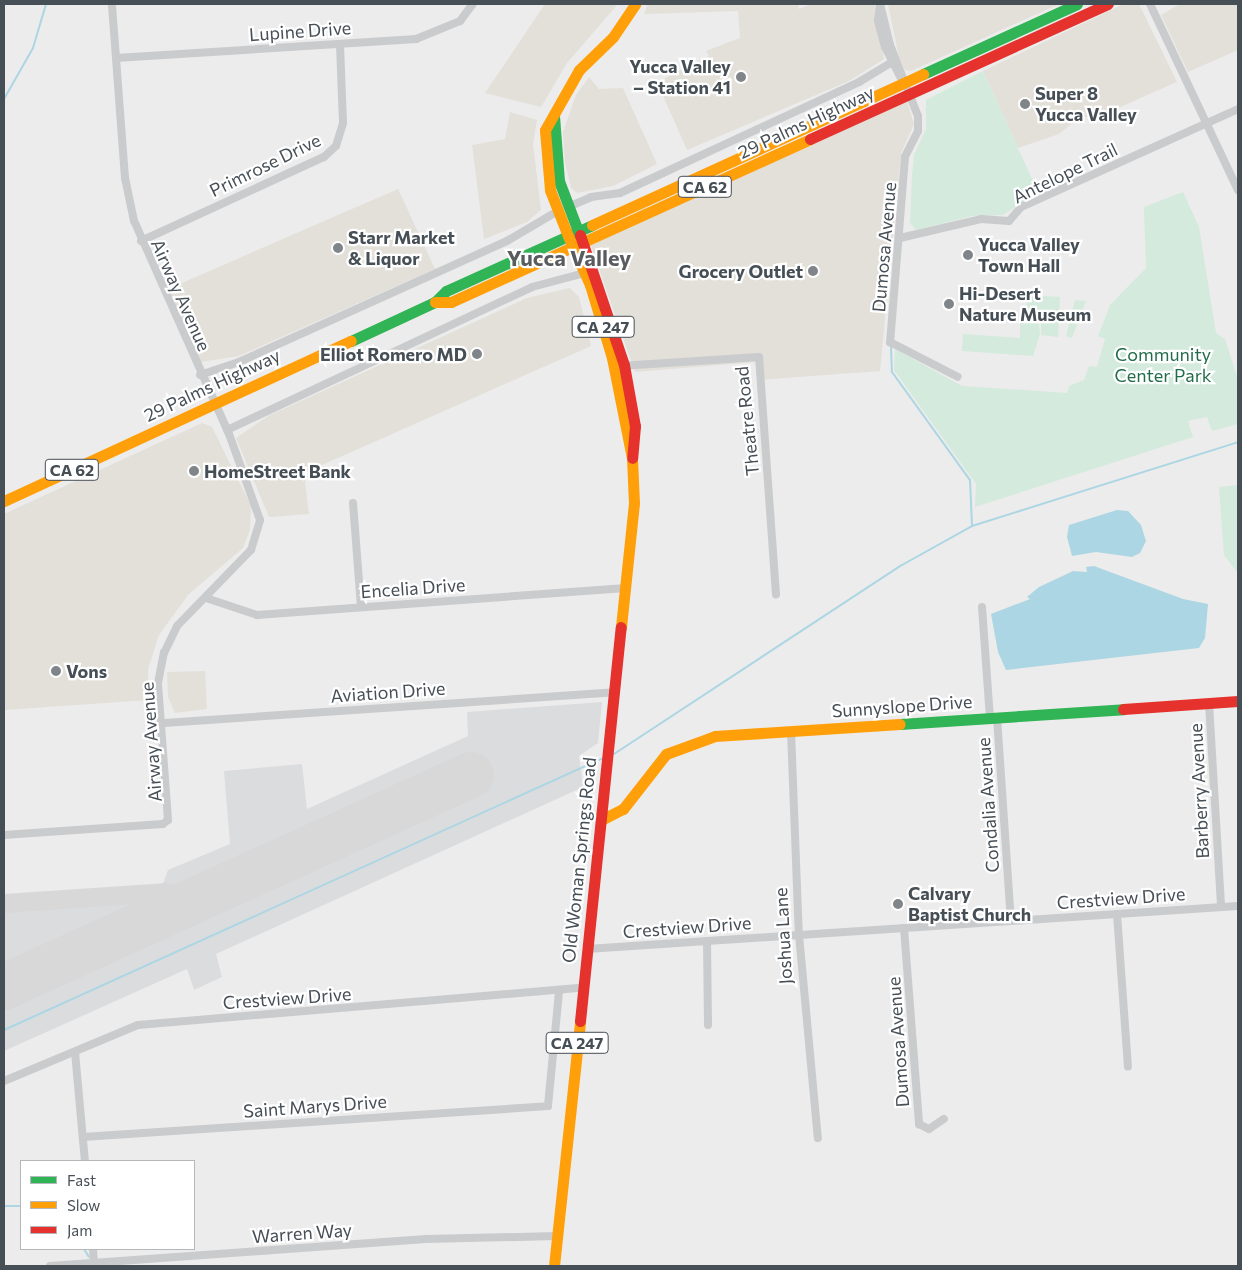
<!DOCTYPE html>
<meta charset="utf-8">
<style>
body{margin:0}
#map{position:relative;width:1242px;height:1270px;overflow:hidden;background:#edecec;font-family:Commissioner,sans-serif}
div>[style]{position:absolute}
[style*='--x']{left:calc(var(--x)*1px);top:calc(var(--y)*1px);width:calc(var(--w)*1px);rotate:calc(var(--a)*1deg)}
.commercial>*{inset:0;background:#e2e0d9}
.airport>*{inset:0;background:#dbdcde}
.green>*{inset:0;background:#d3eadc}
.water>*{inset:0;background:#acd6e3}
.stream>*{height:2px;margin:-1px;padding:0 1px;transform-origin:1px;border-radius:1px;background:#acd6e3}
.taxiway>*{height:19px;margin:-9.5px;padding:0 9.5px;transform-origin:9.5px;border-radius:9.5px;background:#d8d8d9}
.runway>*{height:46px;margin:-23px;padding:0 23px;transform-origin:23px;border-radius:23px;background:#d8d8d9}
.street>*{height:8px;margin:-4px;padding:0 4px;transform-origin:4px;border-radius:4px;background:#c9cbcd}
.fast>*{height:11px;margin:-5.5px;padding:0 5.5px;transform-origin:5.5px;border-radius:5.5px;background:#30b455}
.slow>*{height:11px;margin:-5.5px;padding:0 5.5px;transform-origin:5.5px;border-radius:5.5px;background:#ff9f0a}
.jam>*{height:11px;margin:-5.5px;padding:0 5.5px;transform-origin:5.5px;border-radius:5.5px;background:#e5322d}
.dots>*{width:14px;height:14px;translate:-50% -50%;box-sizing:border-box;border:2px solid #fff;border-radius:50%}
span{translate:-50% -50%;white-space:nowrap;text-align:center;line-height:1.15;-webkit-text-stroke:4.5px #fff;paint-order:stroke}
.shield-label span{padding:1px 4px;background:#fff;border:1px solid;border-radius:4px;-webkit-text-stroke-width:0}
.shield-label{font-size:16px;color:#464e56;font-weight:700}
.street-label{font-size:18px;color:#464e56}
.poi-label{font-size:18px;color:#464e56;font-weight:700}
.right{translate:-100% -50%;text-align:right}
.left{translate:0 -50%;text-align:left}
.park-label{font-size:18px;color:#216d49}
.district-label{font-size:22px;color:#595c5f;font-weight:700}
.frame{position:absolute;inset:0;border:5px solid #464e56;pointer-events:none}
.legend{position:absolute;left:20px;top:1160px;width:175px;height:90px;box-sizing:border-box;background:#fff;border:1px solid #b5b8bb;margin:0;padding:6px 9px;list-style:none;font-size:15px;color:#464e56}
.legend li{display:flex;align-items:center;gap:10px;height:25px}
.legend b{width:25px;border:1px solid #b5b8bb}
</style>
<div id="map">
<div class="commercial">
<i style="clip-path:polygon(545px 4px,618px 4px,567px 63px,541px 107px,485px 93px)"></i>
<i style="clip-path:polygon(648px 4px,798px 4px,799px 9px,811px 4px,875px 4px,884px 59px,849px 81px,687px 150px,657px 82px,709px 56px,706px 51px,740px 38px,738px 11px,644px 14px)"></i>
<i style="clip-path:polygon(888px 4px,1059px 4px,911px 71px,905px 70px,899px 57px)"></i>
<i style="clip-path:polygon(1124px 4px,1139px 4px,1177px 82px,1102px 115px,1079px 118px,1059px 134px,1018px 148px,983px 71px)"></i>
<i style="clip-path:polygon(1180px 4px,1238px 4px,1238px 50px,1188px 72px,1161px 15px)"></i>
<i style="clip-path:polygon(589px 77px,599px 89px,623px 88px,657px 164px,613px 186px,577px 193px,571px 188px,565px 162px,563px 132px,576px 95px)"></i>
<i style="clip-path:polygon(906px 98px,914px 124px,901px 153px,880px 371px,758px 380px,756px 362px,635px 372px,590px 243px)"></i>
<i style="clip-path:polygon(510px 112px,537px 120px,533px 144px,541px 210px,527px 222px,484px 239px,472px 145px,505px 139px)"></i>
<i style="clip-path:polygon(398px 189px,435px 269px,239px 356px,201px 362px,168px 289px)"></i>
<i style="clip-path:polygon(570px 288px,579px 297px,591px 346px,304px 473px,309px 514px,269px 517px,236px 438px,268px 416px,527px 298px)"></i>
<i style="clip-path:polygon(202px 423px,212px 427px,251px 506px,250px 530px,243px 548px,188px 595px,159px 635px,148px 669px,149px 700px,4px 710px,4px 514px)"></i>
<i style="clip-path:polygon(205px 671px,207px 709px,175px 713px,168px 697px,167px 672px)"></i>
</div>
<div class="airport">
<i style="clip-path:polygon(602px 702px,598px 743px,579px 756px,583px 787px,216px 954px,222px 977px,194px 990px,187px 969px,4px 1051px,4px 899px,161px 889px,168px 870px,230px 844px,224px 771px,302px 764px,307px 809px,468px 736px,467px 712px)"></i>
</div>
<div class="green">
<i style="clip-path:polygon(983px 71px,1038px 192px,1003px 215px,972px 216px,916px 230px,910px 223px,912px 176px,914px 155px,926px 129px,926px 100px)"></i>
<i style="clip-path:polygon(1183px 192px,1199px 227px,1216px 333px,1225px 339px,1238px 380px,1238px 424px,1212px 431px,1207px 417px,1188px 421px,1193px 437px,975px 507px,976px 484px,894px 370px,895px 349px,962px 386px,1067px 393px,1069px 386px,1084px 380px,1089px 366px,1097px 367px,1105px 339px,1098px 336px,1110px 305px,1146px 268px,1144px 207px)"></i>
<i style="clip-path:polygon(1027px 295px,1060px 297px,1058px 337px,1041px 335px,1041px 315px,1027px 314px)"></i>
<i style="clip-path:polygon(1075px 300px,1086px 301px,1072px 338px,1066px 336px)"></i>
<i style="clip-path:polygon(1020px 313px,1038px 318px,1040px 334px,1033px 356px,962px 351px,963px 334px,1020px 338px)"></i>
<i style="clip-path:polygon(1238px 485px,1238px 573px,1224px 555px,1219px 487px)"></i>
</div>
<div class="water">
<i style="clip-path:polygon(1117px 510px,1128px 511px,1141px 525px,1146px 541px,1140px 553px,1132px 557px,1096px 552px,1072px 556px,1067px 537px,1069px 525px)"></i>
<i style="clip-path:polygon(1094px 566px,1183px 599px,1208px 604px,1205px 638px,1199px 648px,1006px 670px,998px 652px,991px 614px,1030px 599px,1027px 597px,1039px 587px,1073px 571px,1087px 572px,1086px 567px)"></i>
</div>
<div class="stream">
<i style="--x:4;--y:99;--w:59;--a:-60.4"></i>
<i style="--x:33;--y:48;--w:46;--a:-73.5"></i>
<i style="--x:891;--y:347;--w:25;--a:88"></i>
<i style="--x:892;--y:372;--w:133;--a:54.2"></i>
<i style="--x:970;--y:480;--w:45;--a:87.5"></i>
<i style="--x:614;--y:754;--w:344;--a:-33.3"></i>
<i style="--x:902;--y:565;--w:80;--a:-29.1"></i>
<i style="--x:972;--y:526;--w:279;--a:-17.5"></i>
<i style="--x:4;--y:1030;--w:656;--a:-24.42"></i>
<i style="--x:4;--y:1206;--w:17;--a:0"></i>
<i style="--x:84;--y:1249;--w:9;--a:58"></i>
</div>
<div class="taxiway">
<i style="--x:4;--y:903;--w:160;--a:-3.9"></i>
<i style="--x:164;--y:892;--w:16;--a:11"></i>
<i style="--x:180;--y:895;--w:11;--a:63"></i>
</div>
<div class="runway">
<i style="--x:4;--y:987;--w:513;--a:-24.42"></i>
</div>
<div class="street">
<i style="--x:880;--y:4;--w:42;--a:76.3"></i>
<i style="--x:890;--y:45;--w:76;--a:68.5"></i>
<i style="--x:918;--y:116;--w:15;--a:90"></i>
<i style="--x:918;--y:131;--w:29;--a:117"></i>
<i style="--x:905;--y:157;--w:186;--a:94.6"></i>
<i style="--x:890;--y:342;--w:76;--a:27.2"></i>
<i style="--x:1150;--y:4;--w:206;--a:64.7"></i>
<i style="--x:880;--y:6;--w:15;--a:98"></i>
<i style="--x:878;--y:21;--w:27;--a:75"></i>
<i style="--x:885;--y:47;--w:42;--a:62.8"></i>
<i style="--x:116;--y:58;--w:301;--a:-3.6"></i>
<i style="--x:416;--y:39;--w:48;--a:-22.2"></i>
<i style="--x:460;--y:21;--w:21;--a:-53"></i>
<i style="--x:568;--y:207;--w:25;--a:-23"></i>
<i style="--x:591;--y:197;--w:29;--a:-8"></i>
<i style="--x:620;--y:193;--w:264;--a:-24.9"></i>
<i style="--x:859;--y:82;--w:37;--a:-31"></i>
<i style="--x:900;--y:238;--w:83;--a:-13.2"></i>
<i style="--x:981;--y:219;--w:28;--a:4"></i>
<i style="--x:1009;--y:221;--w:18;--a:-49"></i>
<i style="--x:1021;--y:207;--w:238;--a:-24.3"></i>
<i style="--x:141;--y:241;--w:201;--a:-24.7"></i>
<i style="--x:324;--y:157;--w:16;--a:-43"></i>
<i style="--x:336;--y:146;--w:24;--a:-73"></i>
<i style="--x:343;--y:123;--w:79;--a:-92.2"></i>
<i style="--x:620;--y:366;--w:139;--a:-3.7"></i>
<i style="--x:759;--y:357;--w:238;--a:85.9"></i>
<i style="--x:200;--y:375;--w:41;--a:-18.4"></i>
<i style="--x:239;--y:362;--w:294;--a:-24.3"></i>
<i style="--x:507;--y:241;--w:59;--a:-30.5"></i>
<i style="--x:227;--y:430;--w:337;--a:-25.1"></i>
<i style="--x:532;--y:287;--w:55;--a:-14.8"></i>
<i style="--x:353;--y:503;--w:104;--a:85.6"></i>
<i style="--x:206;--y:598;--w:54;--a:18.4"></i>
<i style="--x:257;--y:615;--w:370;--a:-4.2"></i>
<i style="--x:982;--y:607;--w:111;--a:85.9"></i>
<i style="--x:1209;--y:703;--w:204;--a:86.6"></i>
<i style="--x:997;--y:717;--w:204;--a:86.1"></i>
<i style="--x:164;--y:723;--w:452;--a:-3.9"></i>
<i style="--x:791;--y:731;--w:204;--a:87.8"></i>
<i style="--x:799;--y:935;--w:204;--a:84.7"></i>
<i style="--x:4;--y:835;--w:159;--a:-4"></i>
<i style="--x:163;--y:824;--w:6;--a:-39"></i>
<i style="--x:168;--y:820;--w:137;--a:-94.2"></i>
<i style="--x:158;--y:683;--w:31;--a:-79"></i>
<i style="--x:164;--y:653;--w:30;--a:-64"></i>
<i style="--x:177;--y:626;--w:106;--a:-45.8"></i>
<i style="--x:251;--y:550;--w:31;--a:-73"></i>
<i style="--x:260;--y:520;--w:91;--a:-109.8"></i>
<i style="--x:229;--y:434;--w:233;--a:-114"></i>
<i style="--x:134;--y:221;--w:44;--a:-101.8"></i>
<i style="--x:125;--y:178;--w:174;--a:-94.3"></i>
<i style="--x:1117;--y:914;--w:153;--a:85.9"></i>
<i style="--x:904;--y:928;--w:197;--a:85.6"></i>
<i style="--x:919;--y:1124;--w:11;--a:27"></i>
<i style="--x:929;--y:1129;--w:18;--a:-34"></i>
<i style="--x:707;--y:941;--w:84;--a:89.3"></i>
<i style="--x:587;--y:949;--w:652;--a:-3.78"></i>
<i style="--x:75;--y:1052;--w:109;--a:84.8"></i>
<i style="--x:4;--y:1081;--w:145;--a:-22.7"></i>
<i style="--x:138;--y:1025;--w:447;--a:-4.8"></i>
<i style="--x:83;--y:1137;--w:466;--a:-3.8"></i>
<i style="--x:548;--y:1106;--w:115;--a:-84.5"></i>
<i style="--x:93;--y:1249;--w:13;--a:86"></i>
<i style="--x:50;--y:1266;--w:377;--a:-4.1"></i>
<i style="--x:426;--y:1239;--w:131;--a:-1.3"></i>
</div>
<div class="fast">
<i style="--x:923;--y:74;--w:169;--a:-24.4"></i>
<i style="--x:554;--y:116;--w:65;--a:85.6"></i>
<i style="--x:559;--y:181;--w:53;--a:69.2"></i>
<i style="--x:351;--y:341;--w:93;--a:-24.9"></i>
<i style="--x:435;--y:302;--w:16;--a:-45"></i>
<i style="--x:446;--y:291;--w:160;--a:-24.3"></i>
<i style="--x:900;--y:724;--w:224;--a:-3.8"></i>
</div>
<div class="slow">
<i style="--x:592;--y:225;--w:364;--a:-24.5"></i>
<i style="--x:568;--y:236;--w:49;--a:-111.4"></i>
<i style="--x:550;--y:190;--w:60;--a:-94.8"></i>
<i style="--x:545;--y:130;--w:69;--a:-60.5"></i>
<i style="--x:579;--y:70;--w:47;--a:-44.1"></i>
<i style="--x:613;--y:37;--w:40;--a:-56"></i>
<i style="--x:568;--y:236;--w:54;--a:65.8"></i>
<i style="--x:590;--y:285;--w:76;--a:73.2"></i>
<i style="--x:612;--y:358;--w:102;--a:78.7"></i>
<i style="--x:632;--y:458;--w:45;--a:87.5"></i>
<i style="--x:634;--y:503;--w:125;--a:96"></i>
<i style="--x:435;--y:302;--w:16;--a:0"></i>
<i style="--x:451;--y:302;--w:394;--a:-24.4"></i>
<i style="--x:4;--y:501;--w:382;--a:-24.8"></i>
<i style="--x:601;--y:820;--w:25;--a:-27"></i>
<i style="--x:623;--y:809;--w:70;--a:-52"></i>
<i style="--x:666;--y:754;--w:52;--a:-20.2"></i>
<i style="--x:715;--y:736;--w:185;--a:-3.7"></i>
<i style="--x:554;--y:1266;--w:246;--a:-83.9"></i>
</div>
<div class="jam">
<i style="--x:810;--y:139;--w:327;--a:-24.4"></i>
<i style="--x:580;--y:235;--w:137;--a:71.3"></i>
<i style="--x:624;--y:365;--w:62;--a:79.8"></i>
<i style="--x:635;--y:426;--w:32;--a:95"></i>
<i style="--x:1123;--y:709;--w:115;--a:-4"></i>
<i style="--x:580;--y:1021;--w:396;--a:-84.1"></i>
</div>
<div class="dots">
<i style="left:741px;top:77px;background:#80858a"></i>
<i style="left:1025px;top:104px;background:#80858a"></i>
<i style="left:338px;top:248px;background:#80858a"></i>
<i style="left:968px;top:255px;background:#80858a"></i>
<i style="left:813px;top:271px;background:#80858a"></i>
<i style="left:949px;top:304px;background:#80858a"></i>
<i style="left:477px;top:354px;background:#80858a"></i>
<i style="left:194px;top:471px;background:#80858a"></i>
<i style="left:56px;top:671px;background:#80858a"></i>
<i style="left:898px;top:904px;background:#80858a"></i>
</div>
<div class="shield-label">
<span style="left:705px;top:187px">CA 62</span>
<span style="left:603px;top:327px">CA 247</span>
<span style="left:72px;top:470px">CA 62</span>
<span style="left:577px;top:1043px">CA 247</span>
</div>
<div class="street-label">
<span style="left:300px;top:31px;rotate:-4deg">Lupine Drive</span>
<span style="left:806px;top:122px;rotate:-25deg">29 Palms Highway</span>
<span style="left:265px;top:165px;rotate:-26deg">Primrose Drive</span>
<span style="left:1065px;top:173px;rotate:-26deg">Antelope Trail</span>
<span style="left:884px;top:247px;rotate:-85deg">Dumosa Avenue</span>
<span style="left:181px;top:295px;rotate:66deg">Airway Avenue</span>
<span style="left:212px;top:385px;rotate:-25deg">29 Palms Highway</span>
<span style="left:747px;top:421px;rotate:-96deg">Theatre Road</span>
<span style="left:413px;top:588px;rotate:-4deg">Encelia Drive</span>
<span style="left:388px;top:692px;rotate:-4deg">Aviation Drive</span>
<span style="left:902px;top:706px;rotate:-4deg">Sunnyslope Drive</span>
<span style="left:151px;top:742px;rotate:-94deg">Airway Avenue</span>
<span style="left:1199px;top:791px;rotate:-93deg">Barberry Avenue</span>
<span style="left:988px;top:805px;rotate:-94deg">Condalia Avenue</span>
<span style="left:579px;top:860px;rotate:-84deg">Old Woman Springs Road</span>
<span style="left:1121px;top:898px;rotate:-4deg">Crestview Drive</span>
<span style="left:687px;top:927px;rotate:-4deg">Crestview Drive</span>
<span style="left:783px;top:936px;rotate:-93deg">Joshua Lane</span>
<span style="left:287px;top:998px;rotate:-4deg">Crestview Drive</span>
<span style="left:898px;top:1042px;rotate:-94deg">Dumosa Avenue</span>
<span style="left:315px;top:1106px;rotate:-4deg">Saint Marys Drive</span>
<span style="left:302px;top:1233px;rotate:-4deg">Warren Way</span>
</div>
<div class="poi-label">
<span class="right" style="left:731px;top:77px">Yucca Valley<br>– Station 41</span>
<span class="left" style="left:1035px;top:104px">Super 8<br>Yucca Valley</span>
<span class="left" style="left:348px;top:248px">Starr Market<br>&amp; Liquor</span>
<span class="left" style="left:978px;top:255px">Yucca Valley<br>Town Hall</span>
<span class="right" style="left:803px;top:271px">Grocery Outlet</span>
<span class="left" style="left:959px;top:304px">Hi-Desert<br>Nature Museum</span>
<span class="right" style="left:467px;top:354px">Elliot Romero MD</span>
<span class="left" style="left:204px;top:471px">HomeStreet Bank</span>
<span class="left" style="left:66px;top:671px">Vons</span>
<span class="left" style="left:908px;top:904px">Calvary<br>Baptist Church</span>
</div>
<div class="park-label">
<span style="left:1163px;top:365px">Community<br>Center Park</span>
</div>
<div class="district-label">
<span style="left:569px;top:258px">Yucca Valley</span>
</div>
<div class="frame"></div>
<ul class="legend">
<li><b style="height:6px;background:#30b455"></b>Fast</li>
<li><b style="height:6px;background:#ff9f0a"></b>Slow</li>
<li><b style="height:6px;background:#e5322d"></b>Jam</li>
</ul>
</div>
